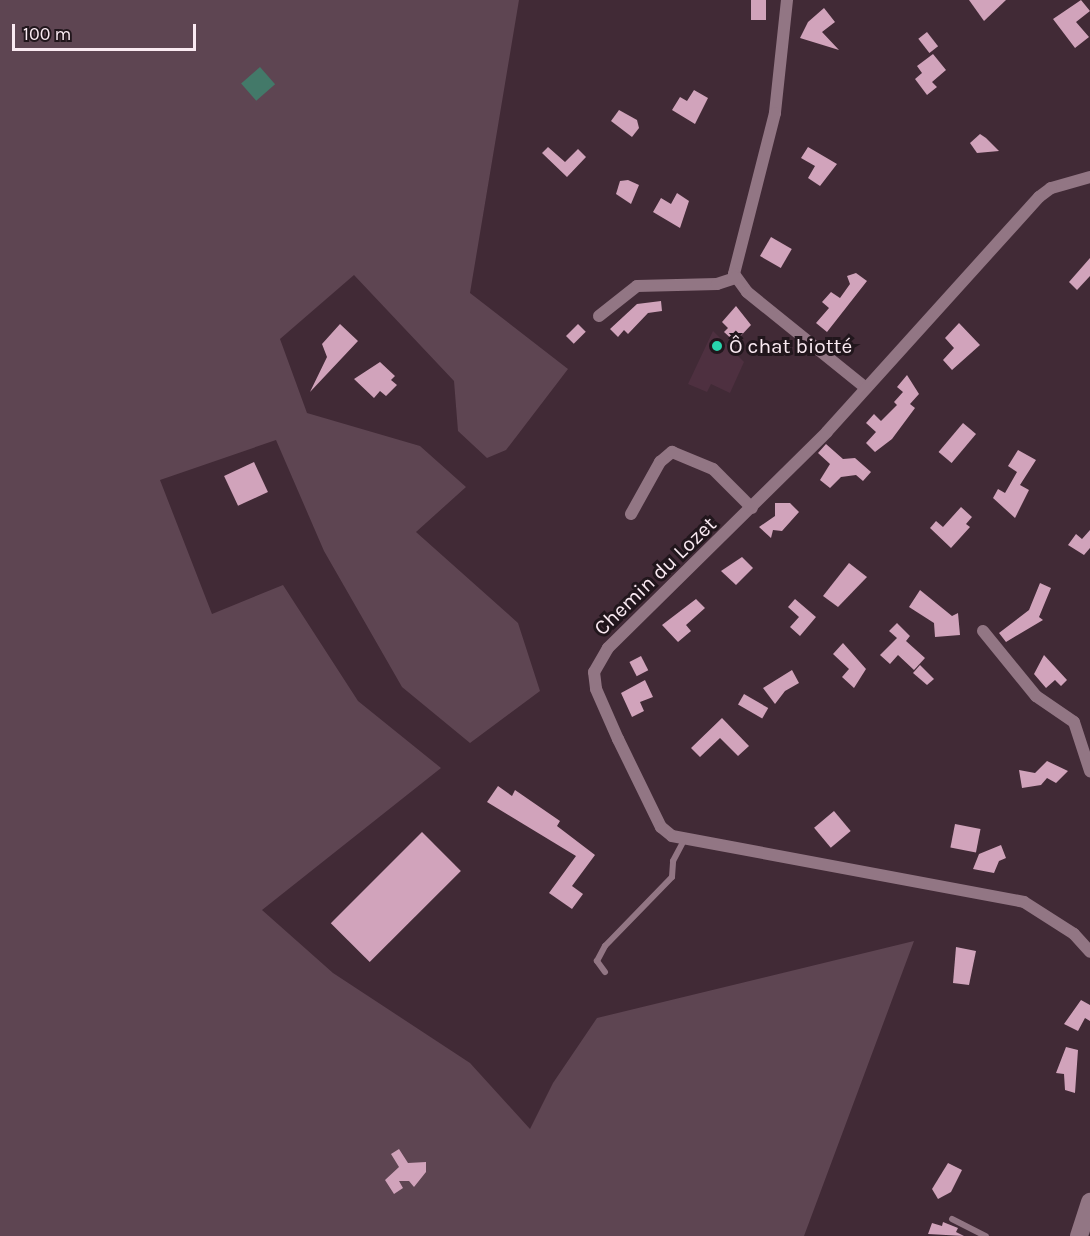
<!DOCTYPE html>
<meta charset="utf-8">
<style>
body{margin:0}
#map{position:relative;width:1090px;height:1236px;overflow:hidden;background:#412a36;font-family:Karla,sans-serif}
div>[style]{position:absolute}
[style*='--x']{left:calc(var(--x)*1px);top:calc(var(--y)*1px);width:calc(var(--w)*1px);rotate:calc(var(--a)*1deg)}
.built>*{inset:0;background:#4e3040}
.green>*{inset:0;background:#5e4552}
.water>*{inset:0;background:#437969;transform-origin:0 0}
.building>*{inset:0;background:#d1a3bb;transform-origin:0 0}
.lane>*{height:6px;margin:-3px;padding:0 3px;transform-origin:3px;border-radius:3px;background:#927684}
.street>*{height:12px;margin:-6px;padding:0 6px;transform-origin:6px;border-radius:6px;background:#927684}
.secondary>*{height:18px;margin:-9px;padding:0 9px;transform-origin:9px;border-radius:9px;background:#927684}
.dots>*{width:16px;height:16px;translate:-50% -50%;box-sizing:border-box;border:3px solid #21161c;border-radius:50%}
span{translate:-50% -50%;white-space:nowrap;text-align:center;line-height:1.15;-webkit-text-stroke:6px #21161c;paint-order:stroke}
.poi-label{font-size:21px;color:#faeaf2}
.left{translate:0 -50%;text-align:left}
.street-label{font-size:21px;color:#faeaf2}
.scale{position:absolute;left:12px;top:24px;width:184px;height:27px;box-sizing:border-box;border:3px solid #faeaf2;border-top:0;padding-left:8px;font-size:18px;line-height:21px;white-space:nowrap;color:#faeaf2;-webkit-text-stroke:4px #21161c;paint-order:stroke}
</style>
<div id="map">
<div class="built">
<i style="clip-path:polygon(713px 331px,744px 362px,730px 393px,711px 384px,707px 392px,688px 384px)"></i>
</div>
<div class="green">
<i style="clip-path:polygon(0 0,519px 0,470px 293px,568px 369px,506px 450px,487px 458px,458px 431px,454px 381px,354px 275px,280px 339px,307px 413px,420px 446px,466px 487px,416px 532px,518px 623px,540px 691px,470px 743px,402px 687px,324px 551px,276px 440px,160px 480px,212px 614px,283px 585px,358px 701px,441px 768px,262px 910px,333px 973px,470px 1063px,530px 1129px,553px 1083px,597px 1018px,914px 941px,804px 1236px,0 1236px)"></i>
</div>
<div class="water">
<i style="left:260px;top:67px;width:23px;height:25px;rotate:49deg"></i>
</div>
<div class="building">
<i style="left:751px;top:0;width:15px;height:20px"></i>
<i style="clip-path:polygon(969px 0,1006px 0,984px 21px)"></i>
<i style="clip-path:polygon(1081px 0,1090px 11px,1076px 22px,1089px 37px,1075px 48px,1053px 19px)"></i>
<i style="clip-path:polygon(824px 8px,835px 22px,822px 32px,839px 50px,800px 38px,808px 22px)"></i>
<i style="left:927px;top:32px;width:18px;height:11px;rotate:52deg"></i>
<i style="clip-path:polygon(933px 54px,946px 70px,932px 82px,937px 87px,927px 95px,915px 79px,922px 73px,917px 66px)"></i>
<i style="clip-path:polygon(694px 90px,708px 98px,695px 124px,672px 110px,680px 97px,687px 101px)"></i>
<i style="clip-path:polygon(619px 110px,637px 120px,639px 128px,632px 137px,611px 121px)"></i>
<i style="clip-path:polygon(980px 134px,986px 138px,999px 151px,977px 153px,970px 143px)"></i>
<i style="clip-path:polygon(548px 147px,565px 162px,578px 149px,586px 157px,567px 177px,542px 153px)"></i>
<i style="clip-path:polygon(808px 147px,837px 164px,820px 186px,808px 178px,815px 166px,801px 158px)"></i>
<i style="clip-path:polygon(628px 180px,639px 185px,631px 204px,616px 194px,620px 181px)"></i>
<i style="clip-path:polygon(677px 193px,689px 201px,680px 228px,653px 212px,661px 198px,671px 204px)"></i>
<i style="left:771px;top:237px;width:24px;height:22px;rotate:30deg"></i>
<i style="clip-path:polygon(1090px 258px,1090px 276px,1077px 290px,1069px 282px)"></i>
<i style="clip-path:polygon(856px 273px,867px 281px,827px 332px,816px 323px,829px 308px,822px 302px,831px 292px,840px 298px,850px 284px,847px 276px)"></i>
<i style="clip-path:polygon(661px 301px,662px 311px,648px 313px,628px 334px,624px 330px,618px 337px,610px 329px,637px 304px)"></i>
<i style="clip-path:polygon(736px 306px,751px 325px,735px 342px,724px 332px,728px 328px,722px 322px)"></i>
<i style="clip-path:polygon(959px 323px,980px 345px,952px 370px,943px 360px,954px 348px,945px 338px)"></i>
<i style="clip-path:polygon(340px 324px,358px 341px,310px 392px,327px 357px,322px 344px)"></i>
<i style="left:578px;top:324px;width:11px;height:17px;rotate:45deg"></i>
<i style="clip-path:polygon(380px 362px,395px 376px,391px 380px,397px 385px,386px 396px,380px 391px,374px 398px,354px 379px)"></i>
<i style="clip-path:polygon(907px 375px,919px 394px,910px 404px,915px 408px,892px 439px,875px 452px,866px 443px,876px 432px,866px 423px,874px 414px,881px 421px,897px 405px,894px 402px,903px 392px,897px 387px)"></i>
<i style="left:963px;top:423px;width:17px;height:38px;rotate:40deg"></i>
<i style="clip-path:polygon(826px 444px,843px 459px,855px 458px,871px 472px,863px 481px,856px 475px,841px 477px,830px 488px,820px 480px,830px 464px,818px 453px)"></i>
<i style="clip-path:polygon(1018px 450px,1036px 460px,1020px 485px,1029px 490px,1015px 518px,993px 498px,998px 489px,1005px 493px,1017px 472px,1008px 466px)"></i>
<i style="left:254px;top:462px;width:33px;height:33px;rotate:65deg"></i>
<i style="clip-path:polygon(775px 503px,790px 503px,799px 512px,782px 531px,773px 530px,771px 538px,759px 527px,775px 516px)"></i>
<i style="clip-path:polygon(961px 507px,972px 517px,966px 524px,970px 527px,951px 548px,930px 528px,936px 521px,943px 527px)"></i>
<i style="clip-path:polygon(1090px 530px,1090px 548px,1084px 555px,1068px 545px,1076px 534px,1082px 539px)"></i>
<i style="clip-path:polygon(742px 557px,753px 568px,736px 585px,721px 571px)"></i>
<i style="clip-path:polygon(849px 563px,867px 577px,838px 607px,823px 596px)"></i>
<i style="clip-path:polygon(1040px 583px,1051px 588px,1039px 617px,1043px 620px,1006px 642px,999px 633px,1029px 610px)"></i>
<i style="clip-path:polygon(920px 590px,952px 616px,958px 613px,960px 635px,935px 637px,934px 623px,909px 607px)"></i>
<i style="clip-path:polygon(696px 599px,705px 608px,686px 625px,691px 631px,678px 642px,662px 625px)"></i>
<i style="clip-path:polygon(795px 599px,816px 617px,800px 636px,790px 627px,799px 617px,788px 607px)"></i>
<i style="clip-path:polygon(897px 623px,910px 636px,906px 641px,925px 658px,914px 670px,898px 655px,890px 664px,880px 655px,897px 638px,889px 631px)"></i>
<i style="clip-path:polygon(843px 643px,866px 669px,854px 688px,842px 677px,849px 669px,833px 654px)"></i>
<i style="clip-path:polygon(1044px 655px,1067px 680px,1061px 686px,1055px 680px,1046px 688px,1034px 674px)"></i>
<i style="left:641px;top:656px;width:16px;height:13px;rotate:63deg"></i>
<i style="clip-path:polygon(920px 665px,934px 679px,927px 685px,913px 673px)"></i>
<i style="clip-path:polygon(792px 670px,799px 683px,785px 691px,775px 704px,763px 688px)"></i>
<i style="clip-path:polygon(645px 680px,653px 697px,640px 702px,644px 711px,632px 717px,621px 693px)"></i>
<i style="left:744px;top:694px;width:28px;height:12px;rotate:30deg"></i>
<i style="clip-path:polygon(722px 718px,749px 746px,738px 756px,720px 738px,700px 757px,691px 748px)"></i>
<i style="clip-path:polygon(1047px 761px,1068px 771px,1056px 783px,1047px 778px,1041px 785px,1022px 788px,1019px 770px,1035px 773px)"></i>
<i style="clip-path:polygon(498px 786px,512px 796px,515px 790px,560px 821px,557px 826px,595px 855px,572px 886px,583px 894px,572px 909px,549px 893px,576px 856px,487px 802px)"></i>
<i style="left:834px;top:811px;width:26px;height:26px;rotate:50deg"></i>
<i style="left:955px;top:824px;width:26px;height:24px;rotate:11deg"></i>
<i style="left:422px;top:832px;width:55px;height:129px;rotate:45deg"></i>
<i style="clip-path:polygon(1001px 845px,1006px 858px,999px 861px,994px 873px,973px 869px,979px 854px)"></i>
<i style="clip-path:polygon(956px 947px,976px 951px,969px 985px,953px 983px)"></i>
<i style="clip-path:polygon(1081px 1000px,1090px 1005px,1090px 1021px,1085px 1018px,1078px 1031px,1064px 1024px)"></i>
<i style="clip-path:polygon(1066px 1047px,1078px 1050px,1075px 1093px,1065px 1090px,1064px 1074px,1056px 1073px)"></i>
<i style="clip-path:polygon(399px 1149px,408px 1163px,426px 1162px,426px 1172px,414px 1187px,409px 1181px,399px 1181px,403px 1188px,394px 1194px,385px 1180px,399px 1167px,391px 1154px)"></i>
<i style="clip-path:polygon(948px 1163px,962px 1170px,951px 1192px,938px 1199px,932px 1189px)"></i>
<i style="clip-path:polygon(943px 1222px,958px 1228px,956px 1232px,964px 1236px,928px 1234px,932px 1223px,942px 1226px)"></i>
</div>
<div class="lane">
<i style="--x:605;--y:972;--w:14;--a:-126"></i>
<i style="--x:597;--y:961;--w:17;--a:-62"></i>
<i style="--x:605;--y:946;--w:96;--a:-45.8"></i>
<i style="--x:672;--y:877;--w:16;--a:-86"></i>
<i style="--x:673;--y:861;--w:21;--a:-62"></i>
<i style="--x:952;--y:1219;--w:38;--a:27"></i>
</div>
<div class="street">
<i style="--x:787;--y:0;--w:114;--a:96.1"></i>
<i style="--x:775;--y:113;--w:166;--a:104.3"></i>
<i style="--x:734;--y:274;--w:22;--a:54"></i>
<i style="--x:747;--y:292;--w:153;--a:38.9"></i>
<i style="--x:1090;--y:177;--w:41;--a:164.2"></i>
<i style="--x:1051;--y:188;--w:15;--a:143"></i>
<i style="--x:1039;--y:197;--w:316;--a:132.1"></i>
<i style="--x:827;--y:432;--w:308;--a:135.4"></i>
<i style="--x:608;--y:648;--w:28;--a:120"></i>
<i style="--x:594;--y:672;--w:17;--a:83"></i>
<i style="--x:596;--y:689;--w:55;--a:66.3"></i>
<i style="--x:618;--y:739;--w:98;--a:64"></i>
<i style="--x:661;--y:827;--w:14;--a:39"></i>
<i style="--x:672;--y:836;--w:358;--a:10.6"></i>
<i style="--x:1024;--y:902;--w:59;--a:32.6"></i>
<i style="--x:1074;--y:934;--w:24;--a:48"></i>
<i style="--x:599;--y:316;--w:48;--a:-38.3"></i>
<i style="--x:637;--y:286;--w:80;--a:-1.4"></i>
<i style="--x:717;--y:284;--w:20;--a:-18"></i>
<i style="--x:631;--y:514;--w:60;--a:-60.9"></i>
<i style="--x:660;--y:462;--w:16;--a:-40"></i>
<i style="--x:672;--y:452;--w:44;--a:22.5"></i>
<i style="--x:713;--y:469;--w:55;--a:45"></i>
<i style="--x:983;--y:631;--w:84;--a:50.8"></i>
<i style="--x:1036;--y:696;--w:46;--a:34.4"></i>
<i style="--x:1074;--y:722;--w:52;--a:71.9"></i>
</div>
<div class="secondary">
<i style="--x:1079;--y:1236;--w:36;--a:-72"></i>
</div>
<div class="dots">
<i style="left:717px;top:346px;background:#28d5ad"></i>
</div>
<div class="poi-label">
<span class="left" style="left:729px;top:346px">Ô chat biotté</span>
</div>
<div class="street-label">
<span style="left:655px;top:576px;rotate:-44deg">Chemin du Lozet</span>
</div>
<div class="scale">100 m</div>
</div>
